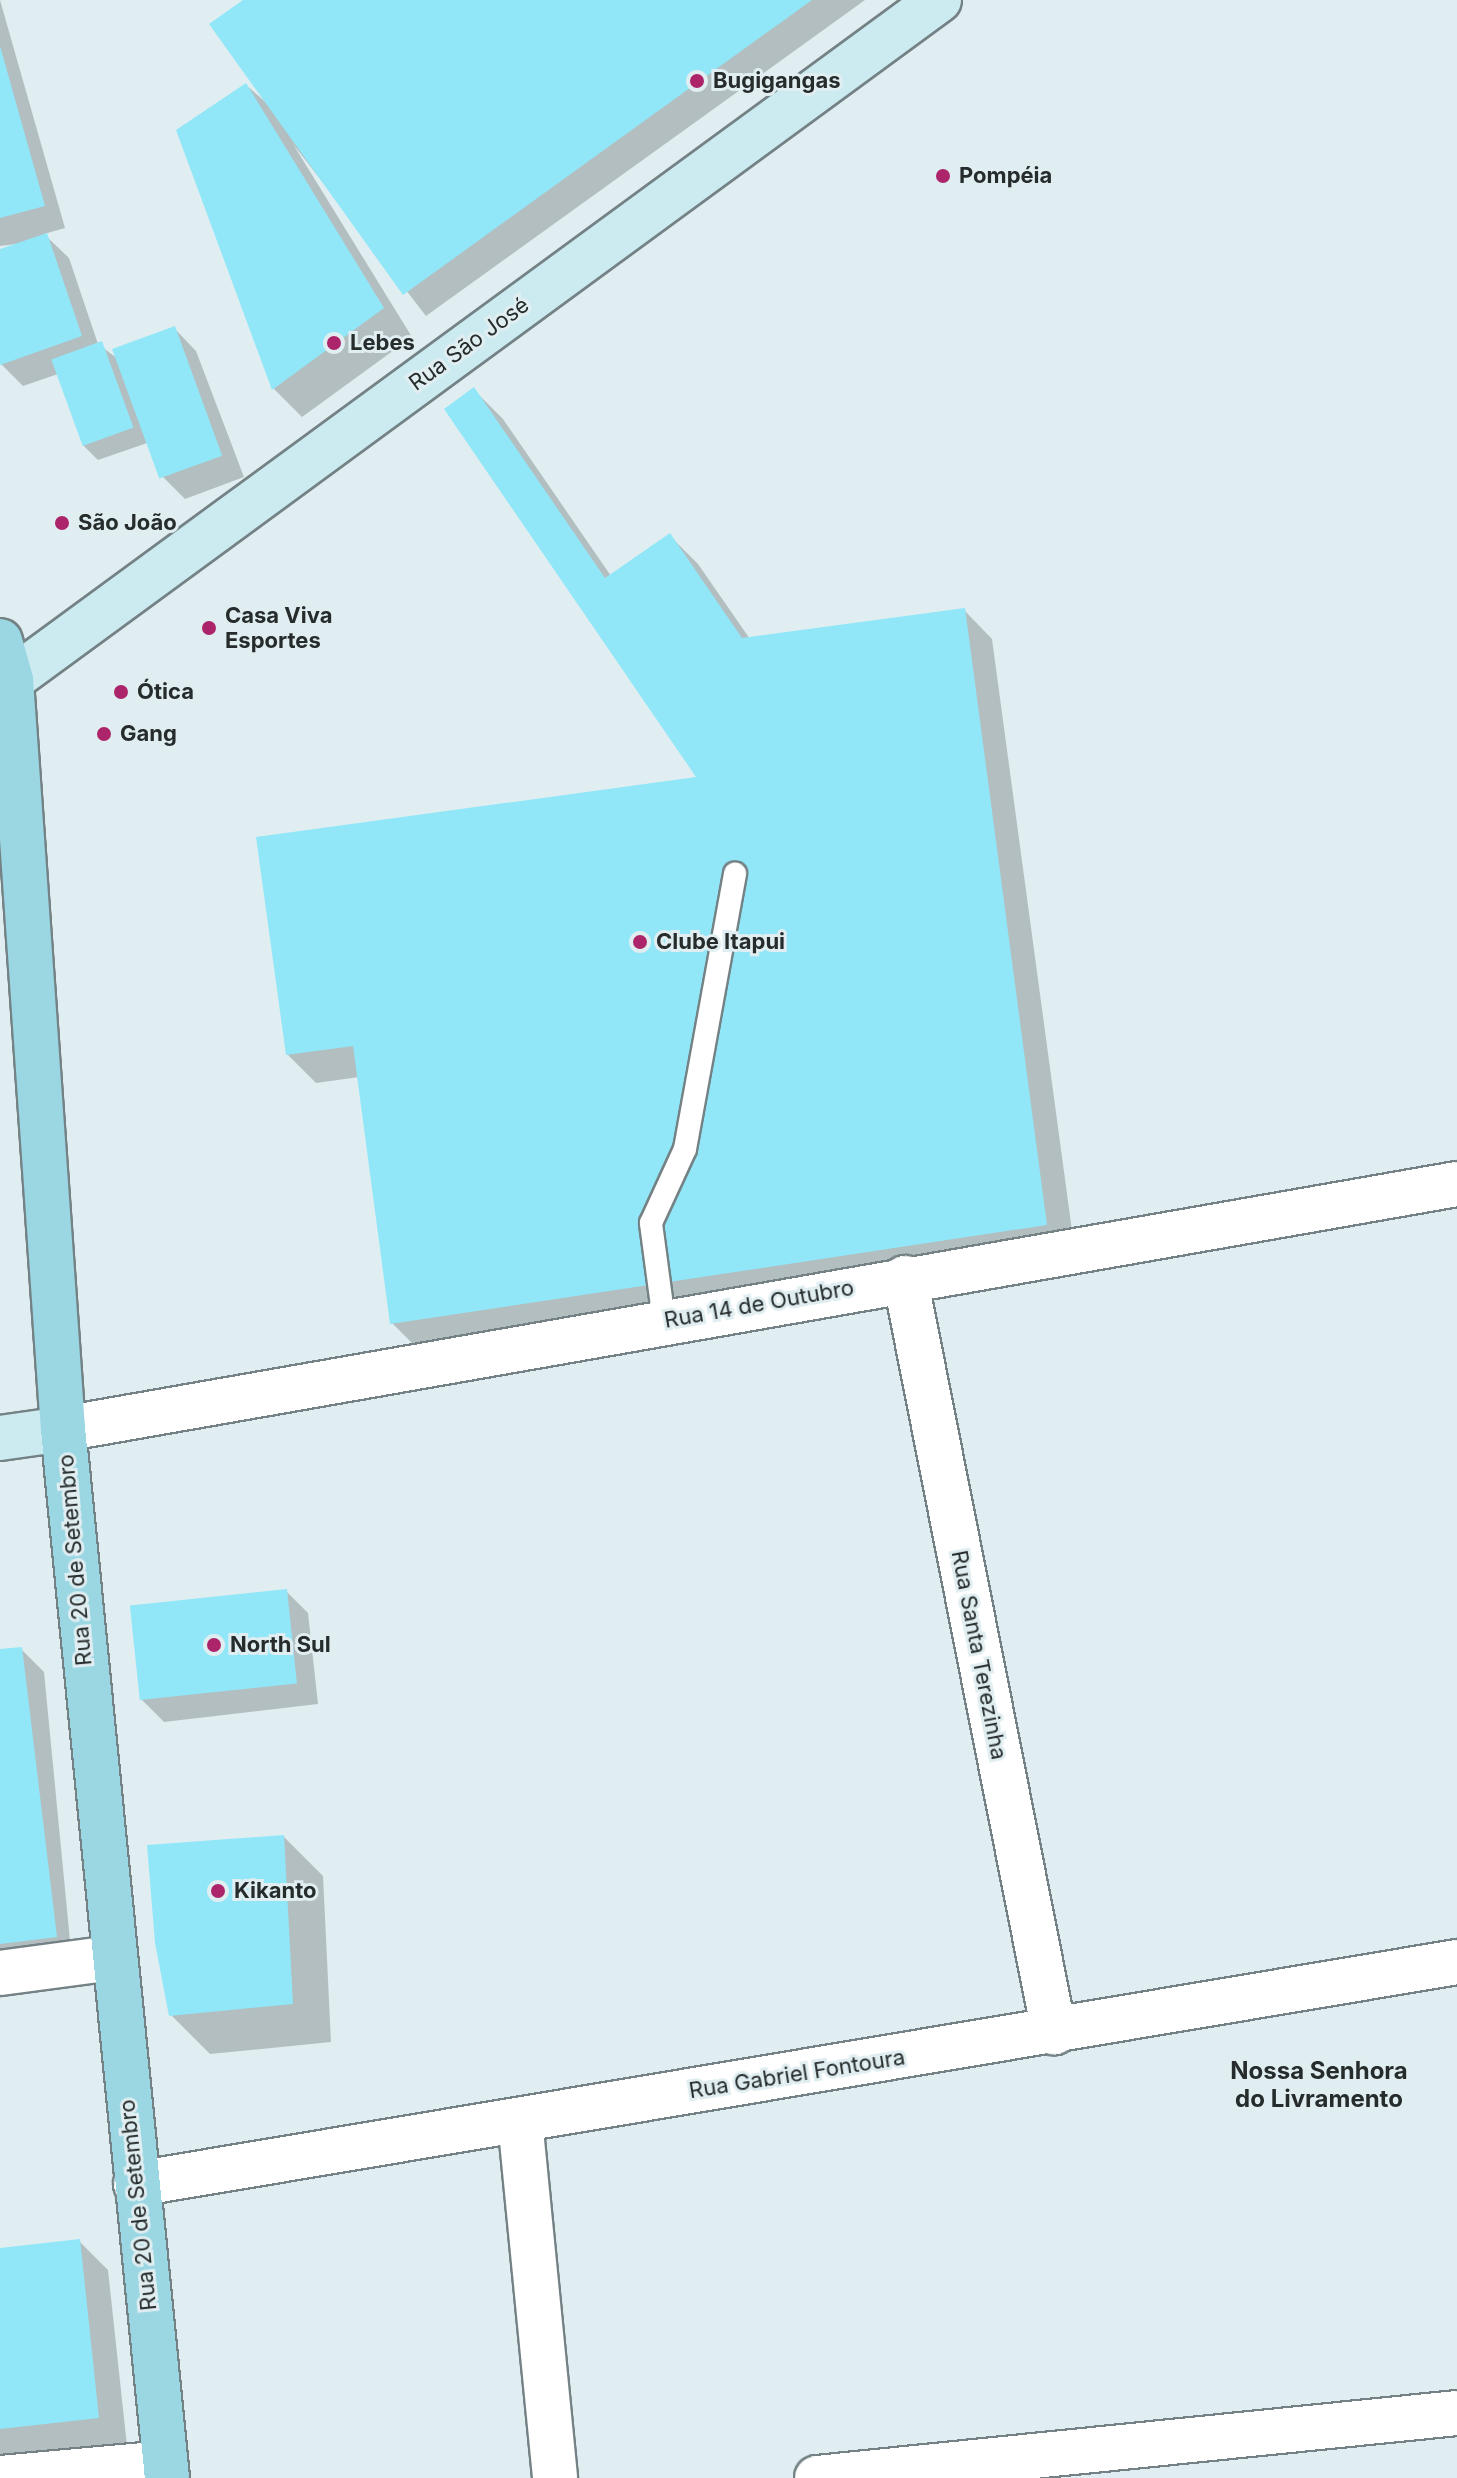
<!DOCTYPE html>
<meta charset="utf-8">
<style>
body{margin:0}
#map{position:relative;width:1457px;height:2478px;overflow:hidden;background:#e0eef1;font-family:Inter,sans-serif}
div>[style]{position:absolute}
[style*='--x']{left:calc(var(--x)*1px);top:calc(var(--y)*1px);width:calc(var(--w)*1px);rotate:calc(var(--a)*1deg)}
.shadow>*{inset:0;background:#0003}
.building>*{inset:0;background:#91e7f8;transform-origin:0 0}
.roads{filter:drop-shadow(2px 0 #748285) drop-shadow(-2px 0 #748285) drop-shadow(0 2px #748285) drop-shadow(0 -2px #748285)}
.lane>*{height:22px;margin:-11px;padding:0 11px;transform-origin:11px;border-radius:11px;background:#fff}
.street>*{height:44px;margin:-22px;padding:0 22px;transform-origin:22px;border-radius:22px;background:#fff}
.secondary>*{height:44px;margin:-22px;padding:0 22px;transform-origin:22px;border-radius:22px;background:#ccebf1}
.primary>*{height:44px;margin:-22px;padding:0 22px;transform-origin:22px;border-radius:22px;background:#9ad7e3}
.dots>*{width:22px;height:22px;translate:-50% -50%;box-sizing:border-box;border:4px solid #e0eef1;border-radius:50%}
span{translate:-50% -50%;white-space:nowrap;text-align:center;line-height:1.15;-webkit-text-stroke:6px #e0eef1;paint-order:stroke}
.poi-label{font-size:22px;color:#262b2c;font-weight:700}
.left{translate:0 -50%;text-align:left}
.street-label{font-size:22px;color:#262b2c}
.neighbourhood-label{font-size:24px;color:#262b2c;font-weight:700}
</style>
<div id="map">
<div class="shadow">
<i style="clip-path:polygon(0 0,65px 228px,44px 234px,69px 258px,98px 344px,118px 359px,174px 328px,196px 351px,244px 477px,185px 499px,163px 477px,150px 442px,98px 460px,83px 445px,58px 374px,23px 386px,1px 364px,0 251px,25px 243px,0 246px)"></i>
<i style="clip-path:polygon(246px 0,865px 0,426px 316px,293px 144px,412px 337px,302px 417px,274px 389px,178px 131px,246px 85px,269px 105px)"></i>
<i style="clip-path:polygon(474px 390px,503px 419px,611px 576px,670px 536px,698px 564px,750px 639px,964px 610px,992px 639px,1075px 1253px,421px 1352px,392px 1323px,359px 1077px,316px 1083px,287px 1054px,700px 779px)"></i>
<i style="clip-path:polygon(286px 1591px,308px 1613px,318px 1704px,164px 1722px,142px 1700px)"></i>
<i style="clip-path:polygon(21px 1649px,44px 1672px,71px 1951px,0 1960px,0 1651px)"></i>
<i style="clip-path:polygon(284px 1837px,323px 1876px,331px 2042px,210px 2054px,171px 2015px)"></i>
<i style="clip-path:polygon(79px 2241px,108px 2270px,127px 2446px,0 2460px,0 2250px)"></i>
</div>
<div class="building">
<i style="clip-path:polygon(243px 0,812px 0,403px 295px,209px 24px)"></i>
<i style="clip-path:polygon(0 46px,45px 206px,0 218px)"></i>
<i style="clip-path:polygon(246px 83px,384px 308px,272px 390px,176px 130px)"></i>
<i style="clip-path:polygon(47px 233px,82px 336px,0 365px,0 249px)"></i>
<i style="left:175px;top:326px;width:138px;height:67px;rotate:70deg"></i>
<i style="left:102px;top:341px;width:92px;height:54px;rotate:70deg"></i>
<i style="clip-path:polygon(474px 387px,605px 578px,670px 533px,742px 638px,965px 608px,1047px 1225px,390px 1324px,353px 1046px,286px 1055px,256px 837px,696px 777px,444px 409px)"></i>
<i style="left:287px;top:1589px;width:95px;height:158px;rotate:84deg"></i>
<i style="clip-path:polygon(22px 1647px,57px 1937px,0 1944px,0 1649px)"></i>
<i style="clip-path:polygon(284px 1835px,293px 2004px,169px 2016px,155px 1943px,147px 1845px)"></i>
<i style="clip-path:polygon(80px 2239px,99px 2418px,0 2429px,0 2248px)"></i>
</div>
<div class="roads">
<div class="lane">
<i style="--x:664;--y:1321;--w:99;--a:-97.6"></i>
<i style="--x:651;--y:1223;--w:81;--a:-65.3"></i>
<i style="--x:685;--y:1149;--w:280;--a:-79.7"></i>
</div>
<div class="street">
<i style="--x:905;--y:1278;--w:769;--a:78.82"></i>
<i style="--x:63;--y:1429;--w:1415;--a:-9.97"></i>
<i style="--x:0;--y:1973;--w:113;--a:-7.6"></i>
<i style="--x:520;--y:2120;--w:360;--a:84.4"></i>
<i style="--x:136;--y:2184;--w:1340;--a:-9.54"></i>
<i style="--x:1;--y:2478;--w:165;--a:-5.2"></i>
<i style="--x:817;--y:2478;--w:643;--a:-5.8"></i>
</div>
<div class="secondary">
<i style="--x:0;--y:688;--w:1164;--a:-36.23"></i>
<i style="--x:0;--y:1438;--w:64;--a:-8.1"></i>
</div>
<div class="primary">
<i style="--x:0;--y:641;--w:41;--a:74.2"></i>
<i style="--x:11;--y:680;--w:751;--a:86.03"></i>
<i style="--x:63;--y:1429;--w:1054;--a:84.34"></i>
</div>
</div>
<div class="dots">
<i style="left:697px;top:81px;background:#ac256b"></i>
<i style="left:943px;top:176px;background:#ac256b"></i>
<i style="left:334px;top:343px;background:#ac256b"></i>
<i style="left:62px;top:523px;background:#ac256b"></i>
<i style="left:209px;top:628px;background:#ac256b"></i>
<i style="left:121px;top:692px;background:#ac256b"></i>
<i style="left:104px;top:734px;background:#ac256b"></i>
<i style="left:640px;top:942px;background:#ac256b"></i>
<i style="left:214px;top:1645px;background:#ac256b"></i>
<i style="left:218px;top:1891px;background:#ac256b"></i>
</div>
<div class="poi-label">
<span class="left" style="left:713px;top:81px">Bugigangas</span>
<span class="left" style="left:959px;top:176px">Pompéia</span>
<span class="left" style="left:350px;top:343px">Lebes</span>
<span class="left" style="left:78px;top:523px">São João</span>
<span class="left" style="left:225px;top:628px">Casa Viva<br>Esportes</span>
<span class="left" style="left:137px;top:692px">Ótica</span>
<span class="left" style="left:120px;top:734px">Gang</span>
<span class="left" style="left:656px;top:942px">Clube Itapui</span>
<span class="left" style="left:230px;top:1645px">North Sul</span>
<span class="left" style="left:234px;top:1891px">Kikanto</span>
</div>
<div class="street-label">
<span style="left:469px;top:344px;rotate:-36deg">Rua São José</span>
<span style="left:759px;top:1304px;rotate:-10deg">Rua 14 de Outubro</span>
<span style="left:75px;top:1560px;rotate:-95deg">Rua 20 de Setembro</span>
<span style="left:979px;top:1655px;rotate:79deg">Rua Santa Terezinha</span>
<span style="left:797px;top:2074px;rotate:-9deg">Rua Gabriel Fontoura</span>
<span style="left:138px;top:2205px;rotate:-96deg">Rua 20 de Setembro</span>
</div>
<div class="neighbourhood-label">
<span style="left:1319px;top:2085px">Nossa Senhora<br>do Livramento</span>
</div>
</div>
